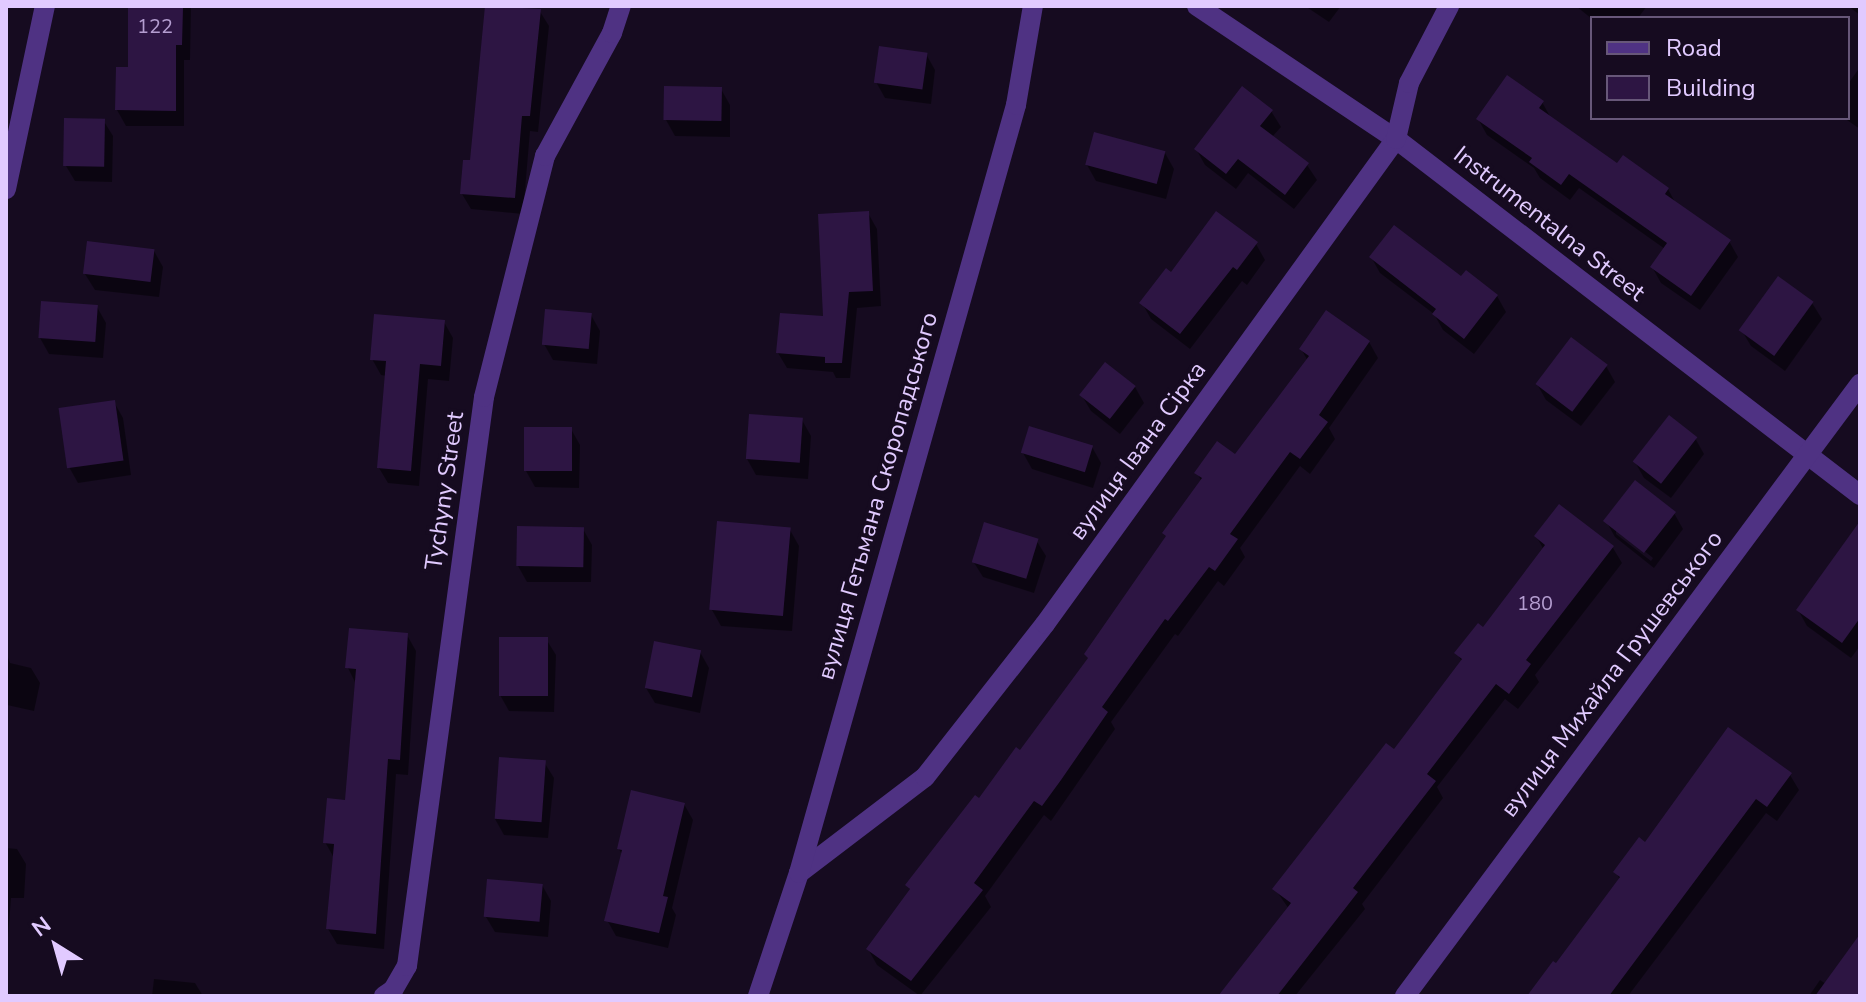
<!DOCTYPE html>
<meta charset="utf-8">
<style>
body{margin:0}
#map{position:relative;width:1866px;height:1002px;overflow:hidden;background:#160b20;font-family:"Nunito Sans",sans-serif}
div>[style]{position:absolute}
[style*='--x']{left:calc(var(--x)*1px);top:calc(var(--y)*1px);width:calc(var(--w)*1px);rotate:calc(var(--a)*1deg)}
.shadow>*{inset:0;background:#0007}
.building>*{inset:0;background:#2d1543;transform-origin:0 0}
.street>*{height:20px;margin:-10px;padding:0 10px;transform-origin:10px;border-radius:10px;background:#4f3283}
span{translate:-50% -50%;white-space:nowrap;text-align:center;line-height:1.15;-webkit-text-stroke:7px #160b20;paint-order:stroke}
.number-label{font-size:20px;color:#b49dd0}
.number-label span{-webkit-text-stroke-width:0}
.street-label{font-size:24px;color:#e1caff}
.frame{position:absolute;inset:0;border:8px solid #e1caff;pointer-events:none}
.legend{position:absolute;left:1590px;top:16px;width:260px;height:104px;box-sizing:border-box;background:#160b20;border:2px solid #675779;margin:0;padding:10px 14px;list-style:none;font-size:24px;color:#e1caff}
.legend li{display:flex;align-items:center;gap:16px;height:40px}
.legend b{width:40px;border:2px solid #675779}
.north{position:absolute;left:16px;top:906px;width:80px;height:80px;-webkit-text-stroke:6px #160b20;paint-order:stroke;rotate:323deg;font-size:22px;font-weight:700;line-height:32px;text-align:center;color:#e1caff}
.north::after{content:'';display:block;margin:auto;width:28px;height:36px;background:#e1caff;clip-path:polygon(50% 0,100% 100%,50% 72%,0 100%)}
</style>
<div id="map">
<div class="shadow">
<i style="clip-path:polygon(156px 6px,191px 6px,190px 60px,184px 60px,184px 126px,126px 126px,117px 110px)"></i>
<i style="clip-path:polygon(1305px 6px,1341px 6px,1329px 22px)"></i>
<i style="clip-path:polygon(1576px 6px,1647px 6px,1638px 18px,1592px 19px)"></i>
<i style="clip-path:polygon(1848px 6px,1860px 6px,1860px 15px)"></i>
<i style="clip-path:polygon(539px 10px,549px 26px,538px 132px,530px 131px,523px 214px,471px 209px,462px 194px,471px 162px)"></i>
<i style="clip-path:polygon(926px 54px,935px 70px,931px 104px,885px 98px,876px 82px)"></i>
<i style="clip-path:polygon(1860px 67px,1860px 129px,1844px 118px,1848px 118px,1848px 84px)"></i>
<i style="clip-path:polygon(721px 89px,730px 105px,730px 137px,675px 136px,666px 120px)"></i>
<i style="clip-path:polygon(1542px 102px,1552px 120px,1617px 166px,1668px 189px,1676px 204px,1729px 241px,1738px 257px,1700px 310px,1661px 283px,1652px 267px,1665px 249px,1579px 188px,1570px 200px,1540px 178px,1534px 168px,1487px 135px,1478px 119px)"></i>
<i style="clip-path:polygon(1271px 111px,1281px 127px,1272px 137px,1307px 165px,1317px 180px,1294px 209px,1248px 173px,1236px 189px,1205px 165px,1196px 149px)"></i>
<i style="clip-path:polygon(103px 120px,113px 136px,112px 182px,75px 181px,66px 166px)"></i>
<i style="clip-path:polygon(1165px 153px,1174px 169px,1166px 199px,1096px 181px,1087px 165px)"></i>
<i style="clip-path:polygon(868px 213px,877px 229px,881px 306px,857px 308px,850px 378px,836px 378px,833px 372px,787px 368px,778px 353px,825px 318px)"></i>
<i style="clip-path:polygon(1256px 244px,1265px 260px,1247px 285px,1242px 281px,1190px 349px,1151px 319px,1142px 303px,1171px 275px)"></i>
<i style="clip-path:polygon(154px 251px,163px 267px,159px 297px,95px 290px,85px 274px)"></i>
<i style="clip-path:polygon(1371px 257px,1461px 279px,1497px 296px,1506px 312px,1474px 354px,1443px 330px,1434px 314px,1380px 273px)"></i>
<i style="clip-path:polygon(1812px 303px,1822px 319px,1785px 371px,1751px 346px,1742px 331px)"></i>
<i style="clip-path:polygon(97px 307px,106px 323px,103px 358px,49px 354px,40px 338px)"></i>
<i style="clip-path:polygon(591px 315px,600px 331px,597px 364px,553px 360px,544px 344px)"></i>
<i style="clip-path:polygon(444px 322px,453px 338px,449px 381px,428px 379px,419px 486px,388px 483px,379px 468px,387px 376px,381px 375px,372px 359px)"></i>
<i style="clip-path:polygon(1369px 342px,1378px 358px,1329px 428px,1335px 439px,1310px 474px,1300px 466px,1240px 548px,1245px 557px,1224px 586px,1218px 581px,1178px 636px,1175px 634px,1111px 722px,1115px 729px,1051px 821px,1044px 815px,985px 896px,991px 907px,920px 996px,877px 965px,868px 949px,911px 891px,907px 885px,1020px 753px,1089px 660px,1202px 482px,1197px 473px,1235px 457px,1308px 361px,1301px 349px)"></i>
<i style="clip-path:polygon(1606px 366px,1615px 382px,1581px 426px,1546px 400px,1537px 384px)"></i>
<i style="clip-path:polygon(1135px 387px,1144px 403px,1120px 434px,1091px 411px,1082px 396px)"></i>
<i style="clip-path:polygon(114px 402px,123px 418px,131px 475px,78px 483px,69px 467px)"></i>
<i style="clip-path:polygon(802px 420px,811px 436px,808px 479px,756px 475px,747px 459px)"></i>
<i style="clip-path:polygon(571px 429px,580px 445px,579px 488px,535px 487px,526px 471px)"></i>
<i style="clip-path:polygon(1695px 438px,1704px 454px,1671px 498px,1644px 478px,1635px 462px)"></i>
<i style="clip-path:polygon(1092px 447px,1101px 463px,1093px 488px,1032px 469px,1023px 453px)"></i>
<i style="clip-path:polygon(1559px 506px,1613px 548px,1622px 563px,1535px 675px,1539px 682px,1518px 709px,1505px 699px,1437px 787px,1443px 798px,1362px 904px,1365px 909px,1295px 996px,1218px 996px,1289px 909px,1275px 889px,1394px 751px,1462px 662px,1457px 653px,1483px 630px,1544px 550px,1536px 536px)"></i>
<i style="clip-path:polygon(evenodd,1674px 513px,1683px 529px,1654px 568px,1615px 537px,1606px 521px,1674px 513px,1616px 528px,1653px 558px,1651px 561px,1616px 534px,1616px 528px)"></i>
<i style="clip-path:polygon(583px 529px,592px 545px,591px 582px,527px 582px,518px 566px)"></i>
<i style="clip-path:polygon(790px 530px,799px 546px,792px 631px,721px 626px,712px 610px)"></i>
<i style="clip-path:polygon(1036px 540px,1046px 556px,1034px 593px,983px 577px,973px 561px)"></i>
<i style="clip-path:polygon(1860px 542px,1860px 646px,1851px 658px,1807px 626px,1798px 610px)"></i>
<i style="clip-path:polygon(407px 635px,416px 651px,408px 775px,396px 774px,384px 949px,337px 944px,328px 929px,334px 858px,325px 842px,347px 802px,356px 684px,348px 668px)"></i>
<i style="clip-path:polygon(546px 639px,556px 655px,554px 712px,509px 711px,500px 695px)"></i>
<i style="clip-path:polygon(6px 652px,10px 663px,31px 668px,40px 683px,34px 711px,7px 705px,6px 719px)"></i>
<i style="clip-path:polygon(700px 652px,709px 668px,700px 713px,655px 703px,646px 688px)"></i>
<i style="clip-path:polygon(544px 762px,554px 778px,548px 838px,504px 835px,495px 819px)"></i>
<i style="clip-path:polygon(1790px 775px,1799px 790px,1777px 821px,1766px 813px,1628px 996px,1532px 996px,1620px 880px,1616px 872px,1646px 845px)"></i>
<i style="clip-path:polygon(684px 804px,693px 820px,672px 908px,676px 915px,668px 948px,616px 936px,607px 920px,622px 855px,619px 849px)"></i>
<i style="clip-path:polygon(6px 848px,17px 849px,26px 864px,24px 898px,11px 898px,7px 950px)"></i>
<i style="clip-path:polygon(542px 885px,551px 901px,548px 937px,495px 932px,486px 917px)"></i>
<i style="clip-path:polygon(1860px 938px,1860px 996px,1809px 996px,1820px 980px,1826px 984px)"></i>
<i style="clip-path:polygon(154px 979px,195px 983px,203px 996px,152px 996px)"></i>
</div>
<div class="building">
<i style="clip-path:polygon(485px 6px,541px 9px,530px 116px,522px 116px,515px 198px,460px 194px,463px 160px,470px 160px)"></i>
<i style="clip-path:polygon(128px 8px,183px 8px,182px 45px,176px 45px,176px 111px,115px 110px,116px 67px,128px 67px)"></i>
<i style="left:879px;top:46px;width:49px;height:37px;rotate:8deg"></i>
<i style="clip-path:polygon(1507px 75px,1544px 101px,1539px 108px,1617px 163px,1623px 155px,1669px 188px,1665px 194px,1731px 240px,1691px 296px,1650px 267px,1667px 243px,1569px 174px,1561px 185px,1529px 162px,1532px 158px,1476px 119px)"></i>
<i style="left:664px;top:86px;width:58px;height:34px;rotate:1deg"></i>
<i style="clip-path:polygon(1242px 86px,1273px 110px,1260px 126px,1309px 163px,1285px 195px,1238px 159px,1226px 174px,1194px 149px)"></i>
<i style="left:64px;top:118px;width:41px;height:48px;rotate:1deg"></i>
<i style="left:1094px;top:132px;width:74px;height:34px;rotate:15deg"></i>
<i style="clip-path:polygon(869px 211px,873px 291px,849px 292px,842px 363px,825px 363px,825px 357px,776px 353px,780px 313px,823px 316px,818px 214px)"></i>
<i style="clip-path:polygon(1216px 211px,1258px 242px,1237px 270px,1233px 267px,1180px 334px,1139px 303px,1166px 268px,1171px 272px)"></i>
<i style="clip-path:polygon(1394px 225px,1461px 276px,1466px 270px,1498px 295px,1464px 339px,1432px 314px,1436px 309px,1369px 257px)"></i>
<i style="left:87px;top:241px;width:68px;height:33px;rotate:7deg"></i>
<i style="left:1778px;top:276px;width:44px;height:67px;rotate:36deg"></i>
<i style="left:41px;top:301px;width:57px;height:37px;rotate:4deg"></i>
<i style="left:545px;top:309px;width:47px;height:36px;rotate:5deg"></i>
<i style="clip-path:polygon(1326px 310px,1370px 341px,1319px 415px,1328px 422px,1300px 459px,1290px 452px,1230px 534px,1238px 539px,1215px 571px,1209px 567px,1168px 621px,1165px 619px,1102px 707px,1108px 712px,1061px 780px,1042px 806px,1034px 801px,974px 883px,983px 890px,911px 981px,866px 949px,910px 889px,905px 885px,975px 795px,979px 798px,1016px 747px,1020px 750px,1088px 658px,1084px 654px,1166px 536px,1162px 533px,1202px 478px,1194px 473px,1217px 441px,1235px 454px,1309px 356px,1299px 349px)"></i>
<i style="clip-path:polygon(374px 314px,445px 320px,441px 366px,420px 364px,411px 471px,377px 468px,386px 361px,370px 360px)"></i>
<i style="left:1571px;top:337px;width:46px;height:59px;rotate:37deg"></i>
<i style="left:1105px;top:362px;width:39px;height:42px;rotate:38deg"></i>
<i style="left:115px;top:400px;width:61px;height:57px;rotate:82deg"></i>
<i style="left:749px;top:414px;width:54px;height:45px;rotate:4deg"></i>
<i style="left:1669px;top:415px;width:36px;height:59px;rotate:38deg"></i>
<i style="left:1029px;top:426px;width:67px;height:28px;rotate:17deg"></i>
<i style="left:524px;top:427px;width:48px;height:44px"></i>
<i style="left:1635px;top:480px;width:52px;height:52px;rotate:38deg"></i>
<i style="clip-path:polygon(1559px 504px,1614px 546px,1526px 660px,1531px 664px,1509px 694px,1496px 684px,1427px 774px,1436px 781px,1353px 888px,1358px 892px,1277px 996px,1218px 996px,1291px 903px,1272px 889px,1386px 743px,1394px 749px,1462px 659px,1454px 653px,1478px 623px,1483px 627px,1545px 545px,1534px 536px)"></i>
<i style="left:717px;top:521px;width:74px;height:89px;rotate:5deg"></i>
<i style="clip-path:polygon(1860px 521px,1860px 618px,1842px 643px,1796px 610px)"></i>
<i style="left:984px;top:522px;width:57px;height:42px;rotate:17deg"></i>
<i style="left:517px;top:526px;width:67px;height:40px;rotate:1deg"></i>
<i style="clip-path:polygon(349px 628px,408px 633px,400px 760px,388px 759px,376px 934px,326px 929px,334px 844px,323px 843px,327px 798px,345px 800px,356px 669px,345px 668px)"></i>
<i style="left:499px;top:637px;width:49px;height:59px"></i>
<i style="left:654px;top:641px;width:48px;height:48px;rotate:11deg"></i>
<i style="clip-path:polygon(1728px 727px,1792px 773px,1767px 807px,1756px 799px,1609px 996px,1527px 996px,1553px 961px,1556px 963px,1620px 877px,1613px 872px,1639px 837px,1645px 842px)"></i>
<i style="left:499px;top:757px;width:47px;height:62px;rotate:4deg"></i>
<i style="clip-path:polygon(631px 790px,685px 803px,663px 896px,668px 897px,659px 933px,604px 921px,622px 850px,617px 849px)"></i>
<i style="left:487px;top:879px;width:56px;height:38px;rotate:5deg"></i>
<i style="clip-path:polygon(1860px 934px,1860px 996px,1815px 996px)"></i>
</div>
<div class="street">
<i style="--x:1197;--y:6;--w:239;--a:33.8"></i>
<i style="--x:1396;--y:139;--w:585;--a:37.5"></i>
<i style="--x:6;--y:189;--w:187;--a:-78"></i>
<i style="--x:799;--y:873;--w:158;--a:-37.3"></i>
<i style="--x:925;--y:777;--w:194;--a:-51.9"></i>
<i style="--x:1045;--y:624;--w:599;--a:-54.11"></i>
<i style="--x:1396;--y:139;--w:57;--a:-76.9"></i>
<i style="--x:1409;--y:83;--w:87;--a:-62.5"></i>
<i style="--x:384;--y:996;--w:11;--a:-34"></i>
<i style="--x:393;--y:990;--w:28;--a:-60"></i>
<i style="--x:407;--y:966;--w:574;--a:-82.29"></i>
<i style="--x:484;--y:397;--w:249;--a:-75.8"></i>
<i style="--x:545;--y:156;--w:140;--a:-61.4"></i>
<i style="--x:612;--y:33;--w:28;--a:-72"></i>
<i style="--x:758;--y:996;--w:130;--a:-71.6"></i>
<i style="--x:799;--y:873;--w:798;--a:-74.22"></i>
<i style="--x:1016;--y:105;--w:100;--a:-80.3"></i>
<i style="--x:1405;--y:996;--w:763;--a:-53.37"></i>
</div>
<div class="number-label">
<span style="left:155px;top:26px">122</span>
<span style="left:1535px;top:603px">180</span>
</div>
<div class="street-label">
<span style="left:1549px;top:224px;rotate:38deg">Instrumentalna Street</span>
<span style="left:1138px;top:451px;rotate:-54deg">вулиця Івана Сірка</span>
<span style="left:445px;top:491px;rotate:-82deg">Tychyny Street</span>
<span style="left:878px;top:496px;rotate:-74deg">вулиця Гетьмана Скоропадського</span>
<span style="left:1612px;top:674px;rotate:-53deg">вулиця Михайла Грушевського</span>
</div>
<div class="frame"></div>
<ul class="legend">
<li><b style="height:10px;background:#4f3283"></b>Road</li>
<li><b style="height:22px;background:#2d1543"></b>Building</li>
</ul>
<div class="north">N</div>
</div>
